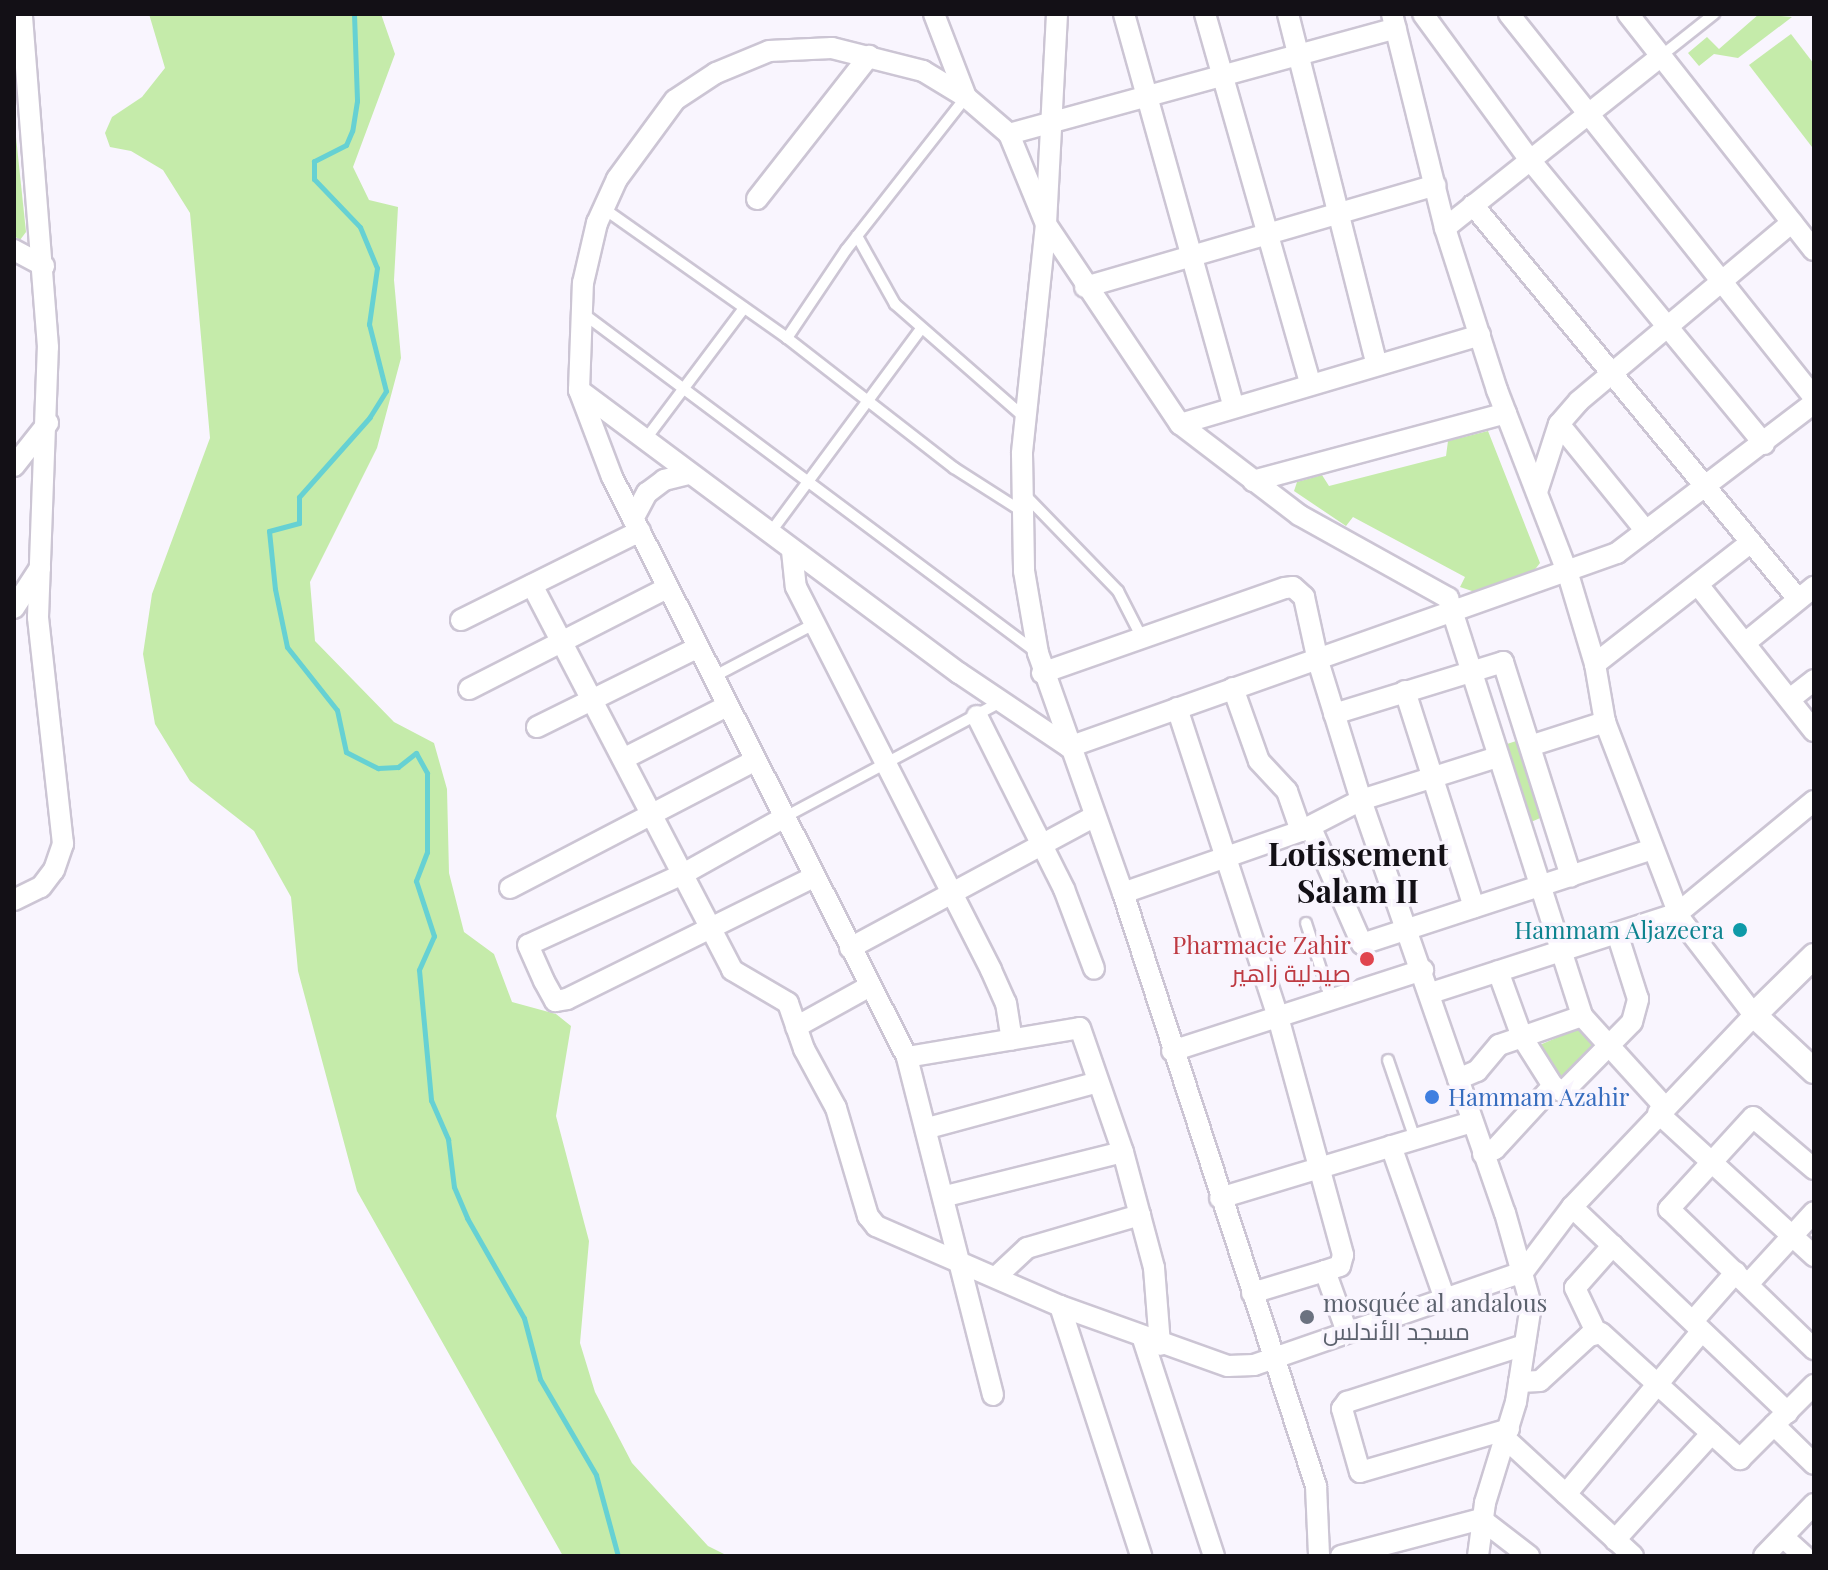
<!DOCTYPE html>
<meta charset="utf-8">
<style>
body{margin:0}
#map{position:relative;width:1828px;height:1570px;overflow:hidden;background:#f9f5fe;font-family:"Playfair Display",Cairo,serif}
div>[style]{position:absolute}
[style*='--x']{left:calc(var(--x)*1px);top:calc(var(--y)*1px);width:calc(var(--w)*1px);rotate:calc(var(--a)*1deg)}
.green>*{inset:0;background:#c5ebaa}
.stream>*{height:5px;margin:-2.5px;padding:0 2.5px;transform-origin:2.5px;border-radius:2.5px;background:#66d1d3}
.roads{filter:drop-shadow(2px 0 #ccc5d4) drop-shadow(-2px 0 #ccc5d4) drop-shadow(0 2px #ccc5d4) drop-shadow(0 -2px #ccc5d4)}
.service>*{height:10px;margin:-5px;padding:0 5px;transform-origin:5px;border-radius:5px;background:#fff}
.minor>*{height:20px;margin:-10px;padding:0 10px;transform-origin:10px;border-radius:10px;background:#fff}
.tertiary>*{height:24px;margin:-12px;padding:0 12px;transform-origin:12px;border-radius:12px;background:#fff}
.dots>*{width:22px;height:22px;translate:-50% -50%;box-sizing:border-box;border:4px solid #f9f5fe;border-radius:50%}
span{translate:-50% -50%;white-space:nowrap;text-align:center;line-height:1.15;-webkit-text-stroke:7px #f9f5fe;paint-order:stroke}
.culture-label{font-size:24px;color:#0d838f}
.right{translate:-100% -50%;text-align:right}
.health-label{font-size:24px;color:#be3a42}
.shop-label{font-size:24px;color:#366cbe}
.left{translate:0 -50%;text-align:left}
.worship-label{font-size:24px;color:#5b616d}
.district-label{font-size:32px;color:#131016;font-weight:700}
.frame{position:absolute;inset:0;border:16px solid #131016;pointer-events:none}
</style>
<div id="map">
<div class="green">
<i style="clip-path:polygon(149px 14px,381px 14px,395px 54px,353px 167px,369px 200px,398px 207px,394px 280px,401px 358px,377px 448px,310px 582px,315px 641px,394px 722px,434px 743px,447px 789px,449px 873px,464px 932px,494px 954px,512px 1002px,556px 1014px,571px 1026px,556px 1116px,589px 1241px,580px 1343px,595px 1392px,632px 1463px,708px 1546px,728px 1556px,563px 1556px,357px 1191px,298px 971px,291px 897px,254px 831px,190px 781px,155px 724px,143px 654px,152px 594px,210px 438px,190px 213px,163px 170px,131px 151px,110px 147px,105px 133px,112px 117px,142px 97px,165px 68px)"></i>
<i style="clip-path:polygon(1759px 14px,1792px 17px,1738px 58px,1714px 54px,1699px 66px,1688px 53px,1707px 37px,1719px 49px)"></i>
<i style="clip-path:polygon(1791px 34px,1814px 64px,1812px 147px,1749px 65px)"></i>
<i style="clip-path:polygon(14px 118px,26px 232px,20px 240px,14px 236px)"></i>
<i style="clip-path:polygon(1488px 431px,1540px 563px,1533px 572px,1475px 592px,1460px 587px,1465px 577px,1353px 517px,1346px 526px,1294px 491px,1297px 482px,1322px 475px,1329px 486px,1446px 456px,1448px 441px)"></i>
<i style="clip-path:polygon(1528px 737px,1554px 812px,1531px 822px,1507px 744px)"></i>
<i style="clip-path:polygon(1584px 1026px,1597px 1048px,1562px 1085px,1528px 1050px)"></i>
</div>
<div class="stream">
<i style="--x:354;--y:14;--w:87;--a:88"></i>
<i style="--x:357;--y:101;--w:30;--a:99"></i>
<i style="--x:352;--y:131;--w:15;--a:113"></i>
<i style="--x:346;--y:145;--w:36;--a:153"></i>
<i style="--x:314;--y:161;--w:18;--a:90"></i>
<i style="--x:314;--y:179;--w:66;--a:46.2"></i>
<i style="--x:360;--y:227;--w:44;--a:67.5"></i>
<i style="--x:377;--y:268;--w:57;--a:98.1"></i>
<i style="--x:369;--y:324;--w:69;--a:75.8"></i>
<i style="--x:386;--y:391;--w:31;--a:122"></i>
<i style="--x:370;--y:417;--w:107;--a:131.6"></i>
<i style="--x:299;--y:497;--w:26;--a:90"></i>
<i style="--x:299;--y:523;--w:31;--a:165"></i>
<i style="--x:269;--y:531;--w:58;--a:84.1"></i>
<i style="--x:275;--y:589;--w:59;--a:78.3"></i>
<i style="--x:287;--y:647;--w:80;--a:51.6"></i>
<i style="--x:337;--y:710;--w:43;--a:77.9"></i>
<i style="--x:346;--y:752;--w:36;--a:27"></i>
<i style="--x:378;--y:768;--w:20;--a:-3"></i>
<i style="--x:398;--y:767;--w:23;--a:-38"></i>
<i style="--x:416;--y:753;--w:23;--a:61"></i>
<i style="--x:427;--y:773;--w:79;--a:90"></i>
<i style="--x:427;--y:852;--w:31;--a:111"></i>
<i style="--x:416;--y:881;--w:58;--a:71.9"></i>
<i style="--x:434;--y:936;--w:37;--a:114"></i>
<i style="--x:419;--y:970;--w:131;--a:84.7"></i>
<i style="--x:431;--y:1100;--w:43;--a:66.4"></i>
<i style="--x:448;--y:1139;--w:48;--a:82.9"></i>
<i style="--x:454;--y:1187;--w:34;--a:67"></i>
<i style="--x:467;--y:1218;--w:115;--a:60.3"></i>
<i style="--x:524;--y:1318;--w:63;--a:75.3"></i>
<i style="--x:540;--y:1379;--w:111;--a:59.7"></i>
<i style="--x:596;--y:1475;--w:84;--a:74.8"></i>
</div>
<div class="roads">
<div class="service">
<i style="--x:1661;--y:56;--w:68;--a:-38.4"></i>
<i style="--x:603;--y:208;--w:225;--a:35.2"></i>
<i style="--x:787;--y:338;--w:212;--a:37.9"></i>
<i style="--x:954;--y:468;--w:78;--a:32.5"></i>
<i style="--x:857;--y:236;--w:78;--a:60.8"></i>
<i style="--x:895;--y:304;--w:171;--a:41.2"></i>
<i style="--x:581;--y:312;--w:568;--a:36.77"></i>
<i style="--x:787;--y:338;--w:106;--a:-56.2"></i>
<i style="--x:846;--y:250;--w:194;--a:-51.9"></i>
<i style="--x:645;--y:440;--w:165;--a:-53.1"></i>
<i style="--x:1025;--y:495;--w:134;--a:45.9"></i>
<i style="--x:1118;--y:591;--w:53;--a:62.9"></i>
<i style="--x:770;--y:533;--w:254;--a:-53.5"></i>
<i style="--x:713;--y:677;--w:114;--a:-27.7"></i>
<i style="--x:785;--y:817;--w:244;--a:-28.1"></i>
<i style="--x:1306;--y:923;--w:81;--a:72"></i>
<i style="--x:1388;--y:1060;--w:83;--a:71.1"></i>
</div>
<div class="minor">
<i style="--x:934;--y:14;--w:89;--a:68.9"></i>
<i style="--x:1057;--y:14;--w:210;--a:93"></i>
<i style="--x:1046;--y:224;--w:231;--a:96"></i>
<i style="--x:1022;--y:454;--w:117;--a:89"></i>
<i style="--x:1024;--y:571;--w:83;--a:80.3"></i>
<i style="--x:1038;--y:653;--w:255;--a:70.5"></i>
<i style="--x:1123;--y:893;--w:624;--a:71.97"></i>
<i style="--x:1316;--y:1486;--w:70;--a:87.5"></i>
<i style="--x:1124;--y:14;--w:408;--a:74.4"></i>
<i style="--x:1205;--y:14;--w:383;--a:74.1"></i>
<i style="--x:1288;--y:14;--w:360;--a:75.8"></i>
<i style="--x:1423;--y:14;--w:181;--a:53.8"></i>
<i style="--x:1530;--y:160;--w:368;--a:50.5"></i>
<i style="--x:1509;--y:14;--w:490;--a:51.5"></i>
<i style="--x:1628;--y:14;--w:300;--a:51.8"></i>
<i style="--x:1009;--y:134;--w:97;--a:67.7"></i>
<i style="--x:1046;--y:224;--w:241;--a:56.2"></i>
<i style="--x:1180;--y:424;--w:150;--a:37.4"></i>
<i style="--x:1299;--y:515;--w:171;--a:29.1"></i>
<i style="--x:1448;--y:598;--w:439;--a:72.2"></i>
<i style="--x:1582;--y:1016;--w:122;--a:47.7"></i>
<i style="--x:757;--y:199;--w:182;--a:-51.9"></i>
<i style="--x:1473;--y:205;--w:511;--a:50.48"></i>
<i style="--x:1445;--y:228;--w:276;--a:-38.5"></i>
<i style="--x:14;--y:250;--w:34;--a:28"></i>
<i style="--x:1085;--y:287;--w:365;--a:-16.2"></i>
<i style="--x:579;--y:390;--w:474;--a:36.7"></i>
<i style="--x:959;--y:673;--w:133;--a:33.9"></i>
<i style="--x:1069;--y:747;--w:581;--a:-19.49"></i>
<i style="--x:1617;--y:553;--w:248;--a:-37.3"></i>
<i style="--x:1180;--y:424;--w:313;--a:-16.5"></i>
<i style="--x:1559;--y:424;--w:138;--a:50.9"></i>
<i style="--x:14;--y:466;--w:55;--a:-51.7"></i>
<i style="--x:1253;--y:481;--w:262;--a:-15"></i>
<i style="--x:1537;--y:492;--w:71;--a:-72.1"></i>
<i style="--x:1559;--y:424;--w:30;--a:-49"></i>
<i style="--x:1579;--y:401;--w:278;--a:-40"></i>
<i style="--x:633;--y:519;--w:30;--a:-62"></i>
<i style="--x:647;--y:493;--w:21;--a:-37"></i>
<i style="--x:664;--y:480;--w:25;--a:-14"></i>
<i style="--x:792;--y:551;--w:36;--a:84"></i>
<i style="--x:796;--y:587;--w:430;--a:63"></i>
<i style="--x:991;--y:970;--w:36;--a:66"></i>
<i style="--x:1006;--y:1003;--w:37;--a:81"></i>
<i style="--x:532;--y:585;--w:434;--a:62.5"></i>
<i style="--x:732;--y:970;--w:65;--a:30.5"></i>
<i style="--x:788;--y:1003;--w:49;--a:70.8"></i>
<i style="--x:804;--y:1049;--w:67;--a:61.5"></i>
<i style="--x:836;--y:1108;--w:113;--a:73.5"></i>
<i style="--x:868;--y:1216;--w:13;--a:51"></i>
<i style="--x:876;--y:1226;--w:201;--a:23.5"></i>
<i style="--x:1060;--y:1306;--w:178;--a:19.7"></i>
<i style="--x:1228;--y:1366;--w:26;--a:-2"></i>
<i style="--x:1254;--y:1365;--w:285;--a:-19.1"></i>
<i style="--x:1523;--y:1272;--w:81;--a:-53"></i>
<i style="--x:1572;--y:1207;--w:265;--a:-46.5"></i>
<i style="--x:1754;--y:1015;--w:120;--a:-127.5"></i>
<i style="--x:1681;--y:920;--w:212;--a:-111"></i>
<i style="--x:1605;--y:722;--w:59;--a:-99.8"></i>
<i style="--x:1595;--y:664;--w:94;--a:-106.7"></i>
<i style="--x:1568;--y:574;--w:197;--a:-111.1"></i>
<i style="--x:1497;--y:390;--w:170;--a:-107.8"></i>
<i style="--x:1445;--y:228;--w:220;--a:-103.9"></i>
<i style="--x:1699;--y:586;--w:185;--a:51.6"></i>
<i style="--x:14;--y:608;--w:48;--a:-57"></i>
<i style="--x:461;--y:620;--w:200;--a:-26.4"></i>
<i style="--x:1745;--y:643;--w:89;--a:-39.1"></i>
<i style="--x:1595;--y:664;--w:198;--a:-38"></i>
<i style="--x:1042;--y:673;--w:257;--a:-19.3"></i>
<i style="--x:1285;--y:588;--w:8;--a:-7"></i>
<i style="--x:1293;--y:587;--w:15;--a:42"></i>
<i style="--x:1304;--y:597;--w:66;--a:77.7"></i>
<i style="--x:1318;--y:661;--w:145;--a:72.8"></i>
<i style="--x:1361;--y:800;--w:437;--a:70.8"></i>
<i style="--x:1505;--y:1213;--w:96;--a:74.2"></i>
<i style="--x:1531;--y:1305;--w:98;--a:98.8"></i>
<i style="--x:1516;--y:1402;--w:106;--a:107.1"></i>
<i style="--x:1485;--y:1503;--w:53;--a:97.5"></i>
<i style="--x:1233;--y:688;--w:77;--a:70.4"></i>
<i style="--x:1259;--y:761;--w:41;--a:47"></i>
<i style="--x:1287;--y:791;--w:42;--a:70.7"></i>
<i style="--x:469;--y:689;--w:222;--a:-27"></i>
<i style="--x:1405;--y:691;--w:227;--a:72.3"></i>
<i style="--x:1790;--y:699;--w:31;--a:-38"></i>
<i style="--x:1177;--y:708;--w:325;--a:71.9"></i>
<i style="--x:1278;--y:1017;--w:247;--a:74.7"></i>
<i style="--x:1343;--y:1255;--w:11;--a:105"></i>
<i style="--x:1340;--y:1266;--w:16;--a:162"></i>
<i style="--x:1325;--y:1271;--w:65;--a:70.2"></i>
<i style="--x:1334;--y:714;--w:177;--a:-17.1"></i>
<i style="--x:1503;--y:662;--w:225;--a:72.4"></i>
<i style="--x:977;--y:716;--w:194;--a:63.3"></i>
<i style="--x:1064;--y:889;--w:85;--a:69.4"></i>
<i style="--x:537;--y:727;--w:178;--a:-26.3"></i>
<i style="--x:1533;--y:745;--w:76;--a:-17.7"></i>
<i style="--x:623;--y:759;--w:117;--a:-27"></i>
<i style="--x:785;--y:817;--w:117;--a:150.8"></i>
<i style="--x:683;--y:874;--w:170;--a:155.4"></i>
<i style="--x:528;--y:945;--w:39;--a:66"></i>
<i style="--x:544;--y:981;--w:23;--a:61"></i>
<i style="--x:555;--y:1001;--w:12;--a:-9"></i>
<i style="--x:567;--y:999;--w:275;--a:-26.3"></i>
<i style="--x:1311;--y:828;--w:127;--a:66.3"></i>
<i style="--x:1362;--y:944;--w:305;--a:-18.1"></i>
<i style="--x:510;--y:888;--w:277;--a:-27.5"></i>
<i style="--x:1123;--y:893;--w:188;--a:-19.2"></i>
<i style="--x:1301;--y:831;--w:68;--a:-27.3"></i>
<i style="--x:1361;--y:800;--w:143;--a:-17.5"></i>
<i style="--x:14;--y:900;--w:30;--a:-26"></i>
<i style="--x:41;--y:887;--w:21;--a:-53"></i>
<i style="--x:54;--y:870;--w:28;--a:-71"></i>
<i style="--x:63;--y:844;--w:228;--a:-96.3"></i>
<i style="--x:38;--y:617;--w:270;--a:-87.9"></i>
<i style="--x:48;--y:347;--w:334;--a:-94.5"></i>
<i style="--x:850;--y:948;--w:276;--a:-28.3"></i>
<i style="--x:1431;--y:993;--w:260;--a:-17.9"></i>
<i style="--x:1678;--y:913;--w:176;--a:-39.5"></i>
<i style="--x:796;--y:1027;--w:85;--a:-29"></i>
<i style="--x:1172;--y:1051;--w:264;--a:-17.9"></i>
<i style="--x:907;--y:1057;--w:175;--a:-9.5"></i>
<i style="--x:1080;--y:1028;--w:131;--a:70.9"></i>
<i style="--x:1123;--y:1152;--w:120;--a:75"></i>
<i style="--x:1154;--y:1268;--w:77;--a:85.5"></i>
<i style="--x:1458;--y:1079;--w:21;--a:-23"></i>
<i style="--x:1477;--y:1071;--w:34;--a:-50"></i>
<i style="--x:1499;--y:1045;--w:24;--a:-19"></i>
<i style="--x:1522;--y:1037;--w:70;--a:-110"></i>
<i style="--x:1553;--y:1086;--w:58;--a:-122.3"></i>
<i style="--x:1522;--y:1037;--w:64;--a:-19.3"></i>
<i style="--x:1658;--y:1113;--w:212;--a:42.5"></i>
<i style="--x:928;--y:1128;--w:176;--a:-15.1"></i>
<i style="--x:1391;--y:1146;--w:162;--a:70.6"></i>
<i style="--x:1483;--y:1154;--w:13;--a:-23"></i>
<i style="--x:1495;--y:1149;--w:86;--a:-47.4"></i>
<i style="--x:1553;--y:1086;--w:12;--a:31"></i>
<i style="--x:1563;--y:1092;--w:98;--a:-45.4"></i>
<i style="--x:1632;--y:1022;--w:24;--a:-75"></i>
<i style="--x:1638;--y:999;--w:69;--a:-107.7"></i>
<i style="--x:1814;--y:1169;--w:80;--a:-139.6"></i>
<i style="--x:1753;--y:1117;--w:125;--a:132.4"></i>
<i style="--x:1669;--y:1209;--w:202;--a:44"></i>
<i style="--x:946;--y:1196;--w:182;--a:-14"></i>
<i style="--x:1220;--y:1198;--w:263;--a:-16.8"></i>
<i style="--x:1572;--y:1207;--w:298;--a:43.6"></i>
<i style="--x:997;--y:1276;--w:41;--a:-43"></i>
<i style="--x:1027;--y:1248;--w:118;--a:-16.3"></i>
<i style="--x:1749;--y:1283;--w:96;--a:-47.5"></i>
<i style="--x:1252;--y:1293;--w:76;--a:-16.8"></i>
<i style="--x:1060;--y:1306;--w:263;--a:72"></i>
<i style="--x:1693;--y:1321;--w:65;--a:-48.7"></i>
<i style="--x:1596;--y:1332;--w:49;--a:-115.5"></i>
<i style="--x:1575;--y:1288;--w:57;--a:-48.5"></i>
<i style="--x:1143;--y:1339;--w:228;--a:71.9"></i>
<i style="--x:1519;--y:1382;--w:21;--a:-3"></i>
<i style="--x:1540;--y:1381;--w:67;--a:-42.6"></i>
<i style="--x:1589;--y:1336;--w:12;--a:-14"></i>
<i style="--x:1601;--y:1333;--w:188;--a:42.2"></i>
<i style="--x:1740;--y:1459;--w:105;--a:-45"></i>
<i style="--x:993;--y:1395;--w:349;--a:-104.3"></i>
<i style="--x:907;--y:1057;--w:651;--a:-116.96"></i>
<i style="--x:612;--y:477;--w:93;--a:-110.8"></i>
<i style="--x:579;--y:390;--w:107;--a:-87.9"></i>
<i style="--x:583;--y:283;--w:62;--a:-76.9"></i>
<i style="--x:597;--y:223;--w:48;--a:-65.6"></i>
<i style="--x:617;--y:179;--w:98;--a:-53.7"></i>
<i style="--x:675;--y:100;--w:49;--a:-33.4"></i>
<i style="--x:716;--y:73;--w:57;--a:-22.5"></i>
<i style="--x:769;--y:51;--w:63;--a:-2.7"></i>
<i style="--x:832;--y:48;--w:94;--a:14.2"></i>
<i style="--x:923;--y:71;--w:50;--a:31.2"></i>
<i style="--x:966;--y:97;--w:57;--a:40.7"></i>
<i style="--x:1009;--y:134;--w:401;--a:-15.3"></i>
<i style="--x:1774;--y:1425;--w:56;--a:44.3"></i>
<i style="--x:1509;--y:1429;--w:155;--a:163.9"></i>
<i style="--x:1360;--y:1472;--w:66;--a:-105.9"></i>
<i style="--x:1342;--y:1409;--w:9;--a:-54"></i>
<i style="--x:1347;--y:1402;--w:183;--a:-17.8"></i>
<i style="--x:1507;--y:1440;--w:171;--a:42.6"></i>
<i style="--x:1566;--y:1494;--w:211;--a:-50.2"></i>
<i style="--x:1783;--y:1537;--w:28;--a:42"></i>
<i style="--x:1615;--y:1540;--w:144;--a:-47.8"></i>
<i style="--x:1341;--y:1556;--w:145;--a:-14.8"></i>
<i style="--x:1481;--y:1519;--w:61;--a:37.6"></i>
<i style="--x:1764;--y:1556;--w:72;--a:-46.1"></i>
</div>
<div class="tertiary">
<i style="--x:1814;--y:956;--w:84;--a:135.5"></i>
<i style="--x:1754;--y:1015;--w:82;--a:43"></i>
</div>
</div>
<div class="dots">
<i style="left:1740px;top:930px;background:#0f9aa8"></i>
<i style="left:1367px;top:959px;background:#e0444e"></i>
<i style="left:1432px;top:1097px;background:#3f7fe0"></i>
<i style="left:1307px;top:1317px;background:#6b7280"></i>
</div>
<div class="culture-label">
<span class="right" style="left:1724px;top:930px">Hammam Aljazeera</span>
</div>
<div class="health-label">
<span class="right" style="left:1351px;top:959px">Pharmacie Zahir<br>صيدلية زاهير</span>
</div>
<div class="shop-label">
<span class="left" style="left:1448px;top:1097px">Hammam Azahir</span>
</div>
<div class="worship-label">
<span class="left" style="left:1323px;top:1317px">mosquée al andalous<br>مسجد الأندلس</span>
</div>
<div class="district-label">
<span style="left:1358px;top:872px">Lotissement<br>Salam II</span>
</div>
<div class="frame"></div>
</div>
